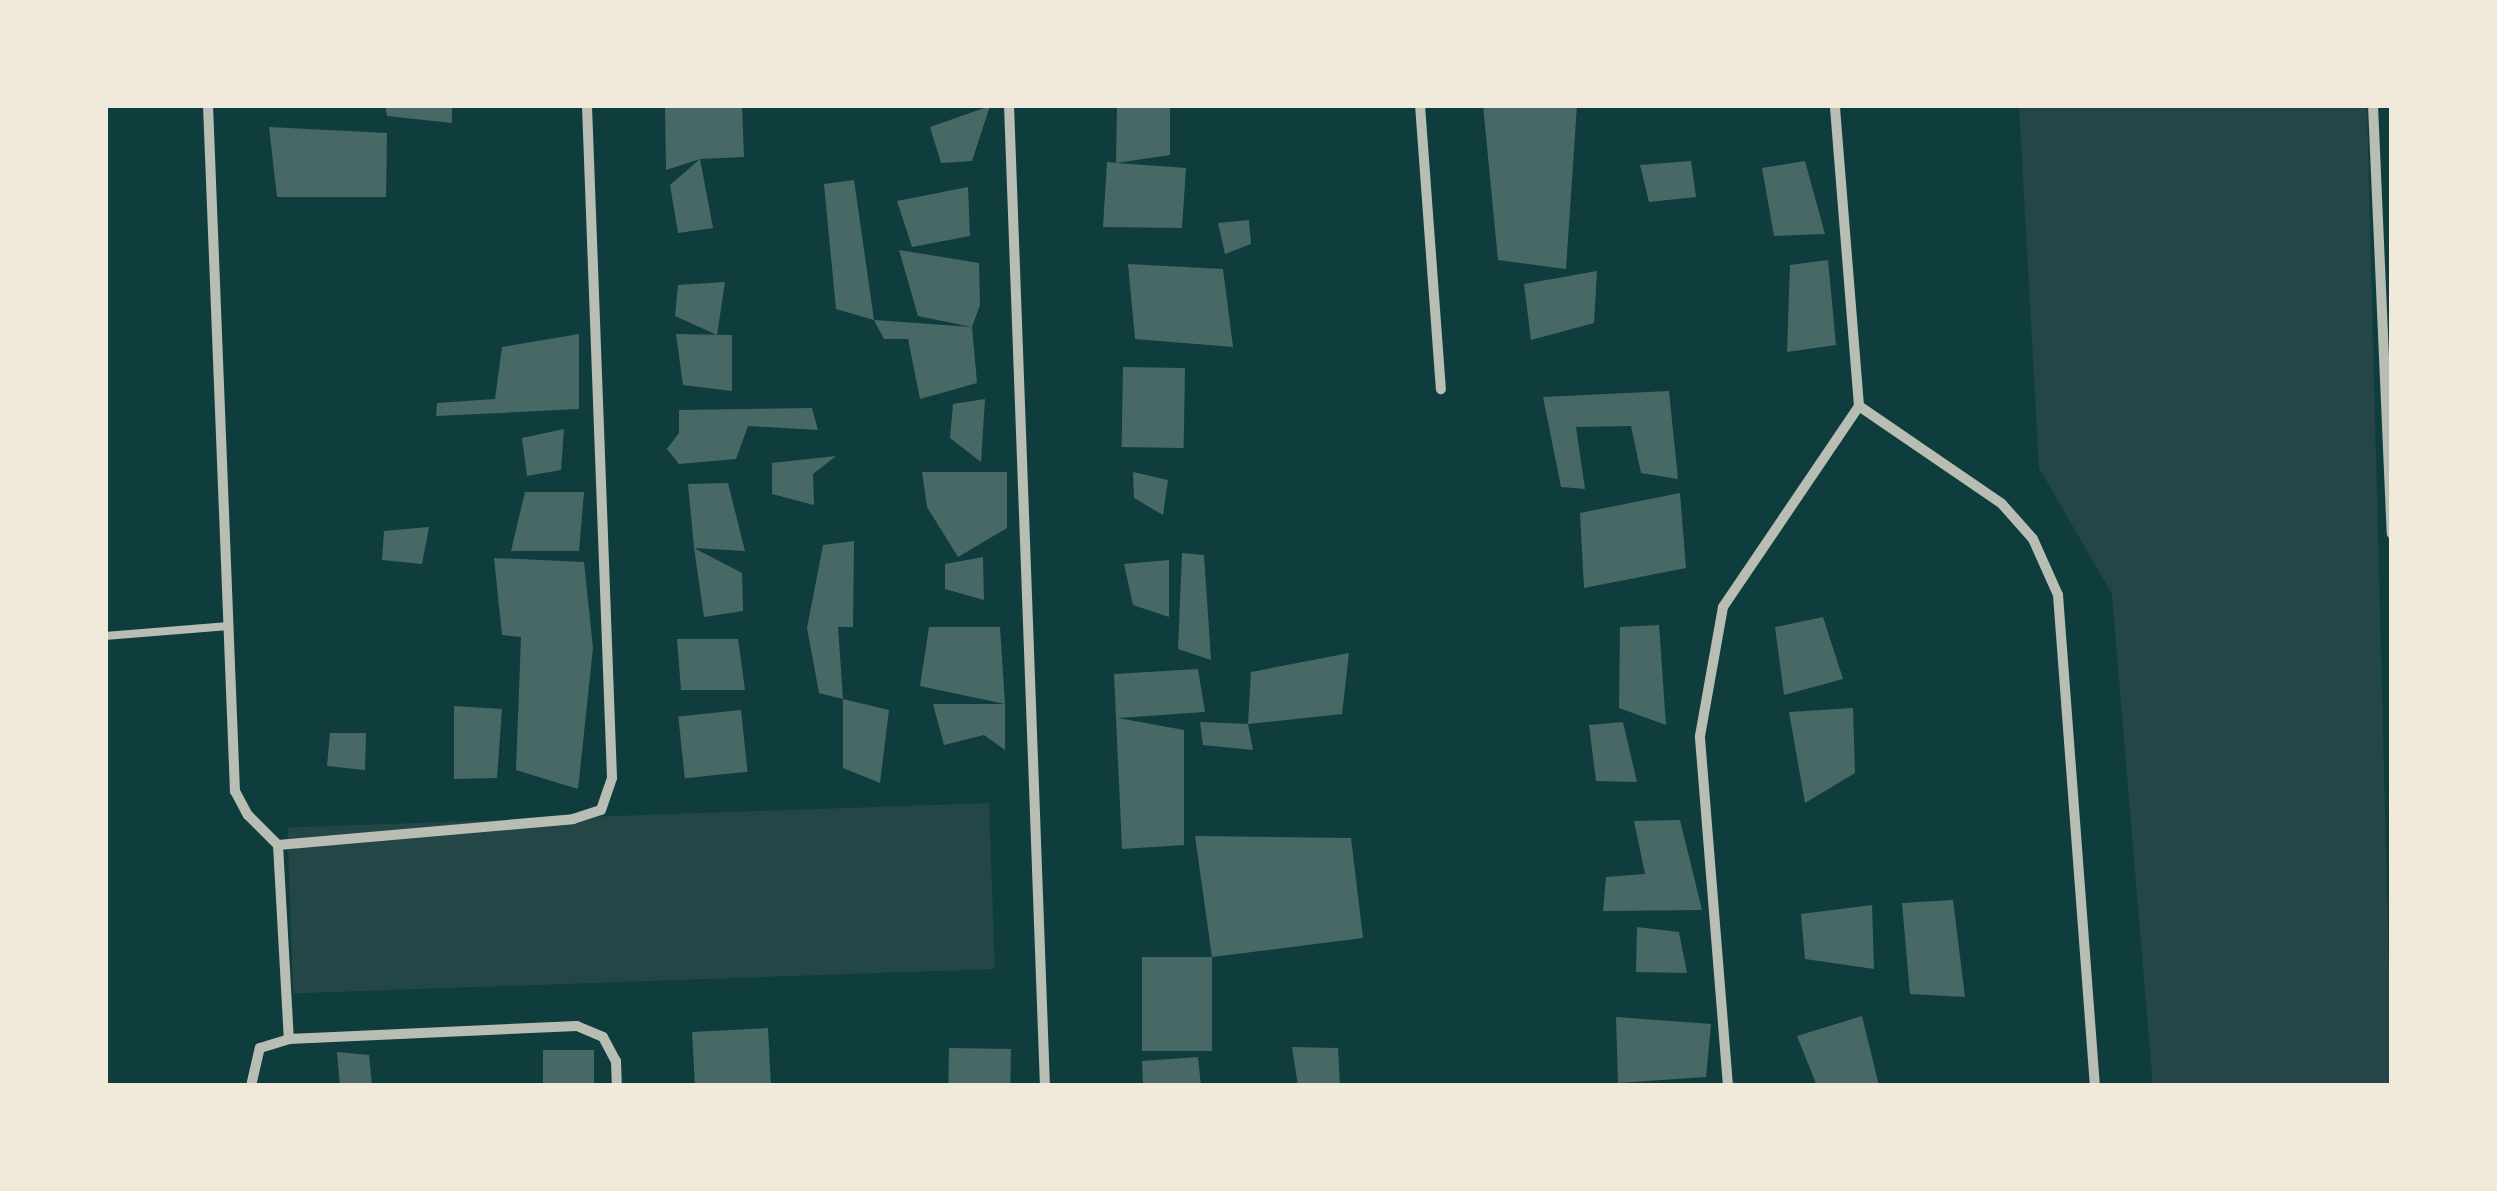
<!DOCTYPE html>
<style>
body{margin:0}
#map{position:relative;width:2497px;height:1191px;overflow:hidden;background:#0f3d3e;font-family:"Alegreya Sans",sans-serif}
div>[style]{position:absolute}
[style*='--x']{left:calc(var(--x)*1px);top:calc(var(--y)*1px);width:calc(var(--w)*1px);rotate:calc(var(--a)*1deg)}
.green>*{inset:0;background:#244646;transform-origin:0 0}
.building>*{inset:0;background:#486865;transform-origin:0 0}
.service>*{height:8px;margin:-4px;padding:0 4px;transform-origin:4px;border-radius:4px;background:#b8beb3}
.minor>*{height:10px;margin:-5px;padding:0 5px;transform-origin:5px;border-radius:5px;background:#b8beb3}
span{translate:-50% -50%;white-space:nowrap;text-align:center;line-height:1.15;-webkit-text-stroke:8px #f1e9da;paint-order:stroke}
.frame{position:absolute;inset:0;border:108px solid #f1e9da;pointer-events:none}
</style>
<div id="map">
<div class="green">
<i style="clip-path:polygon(2019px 105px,2367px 105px,2392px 1086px,2153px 1086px,2112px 594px,2039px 468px)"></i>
<i style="left:989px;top:803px;width:166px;height:702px;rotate:88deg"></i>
</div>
<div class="building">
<i style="clip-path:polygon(385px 105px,452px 105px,452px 123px,387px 116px)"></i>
<i style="clip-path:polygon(665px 105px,742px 105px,744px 157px,700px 159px,713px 228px,678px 233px,670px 185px,700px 159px,666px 170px)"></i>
<i style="clip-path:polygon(1117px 105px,1170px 105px,1170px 155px,1116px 163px,1186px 168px,1182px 228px,1103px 227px,1107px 162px,1116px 163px)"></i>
<i style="clip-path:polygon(1483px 105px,1577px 105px,1566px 269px,1498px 260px)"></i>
<i style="clip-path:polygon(990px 106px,972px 161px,941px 163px,930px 127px)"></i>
<i style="clip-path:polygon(269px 127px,387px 133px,386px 197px,277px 197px)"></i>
<i style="clip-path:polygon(1691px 161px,1696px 197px,1649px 202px,1640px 165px)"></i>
<i style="clip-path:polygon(1805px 161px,1825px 234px,1774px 236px,1762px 168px)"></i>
<i style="clip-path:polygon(854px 180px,874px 320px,836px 309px,824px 184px)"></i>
<i style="clip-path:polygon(968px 187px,970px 236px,912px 247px,897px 201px)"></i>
<i style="clip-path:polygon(1249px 220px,1251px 244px,1225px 254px,1218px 223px)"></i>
<i style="clip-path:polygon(899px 250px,979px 263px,980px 305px,972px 327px,918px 316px)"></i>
<i style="clip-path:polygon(1828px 260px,1836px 345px,1787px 352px,1790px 265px)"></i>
<i style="clip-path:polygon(1128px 264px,1223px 269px,1233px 347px,1135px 339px)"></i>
<i style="clip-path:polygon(1597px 271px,1594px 323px,1531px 340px,1524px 284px)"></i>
<i style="clip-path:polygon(725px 282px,717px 335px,675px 316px,678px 285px)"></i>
<i style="clip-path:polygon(874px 320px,972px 327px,977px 383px,920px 399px,908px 339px,884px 339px)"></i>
<i style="clip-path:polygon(579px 334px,579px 409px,436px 416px,437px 403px,495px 399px,502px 347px)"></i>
<i style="clip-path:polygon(676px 334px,732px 335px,732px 391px,683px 385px)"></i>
<i style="left:1185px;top:368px;width:80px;height:62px;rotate:91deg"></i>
<i style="clip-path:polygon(1669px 391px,1678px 479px,1641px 473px,1631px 426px,1576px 427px,1585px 489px,1561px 487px,1543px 397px)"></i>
<i style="clip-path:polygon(985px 399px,981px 462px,950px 438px,953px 404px)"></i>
<i style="clip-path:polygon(812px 408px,818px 430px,748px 426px,736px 459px,679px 464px,667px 449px,679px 433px,679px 410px)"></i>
<i style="clip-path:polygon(564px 429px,561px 470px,527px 476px,522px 438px)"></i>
<i style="clip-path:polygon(836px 456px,813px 474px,814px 505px,772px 494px,772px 463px)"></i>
<i style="clip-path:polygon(922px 472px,1007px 472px,1007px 528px,958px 557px,927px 507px)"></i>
<i style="clip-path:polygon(1133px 472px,1168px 480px,1163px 515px,1134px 498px)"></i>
<i style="clip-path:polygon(728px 483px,745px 551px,694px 548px,688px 484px)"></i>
<i style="clip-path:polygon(525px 492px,584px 492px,579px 551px,511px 551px)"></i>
<i style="clip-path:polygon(1680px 493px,1686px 568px,1584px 588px,1580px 513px)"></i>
<i style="clip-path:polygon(429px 527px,422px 564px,382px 560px,384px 531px)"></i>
<i style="clip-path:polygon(854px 541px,853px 627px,838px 627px,843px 699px,819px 693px,807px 628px,823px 545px)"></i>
<i style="clip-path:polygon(694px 548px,742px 573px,743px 611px,704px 617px)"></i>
<i style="clip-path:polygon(1182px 553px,1204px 555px,1211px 660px,1178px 649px)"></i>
<i style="clip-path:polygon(983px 557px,984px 600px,945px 589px,945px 564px)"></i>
<i style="clip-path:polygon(494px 558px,584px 562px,593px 648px,578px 789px,516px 770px,521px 637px,502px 635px)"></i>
<i style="clip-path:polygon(1169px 560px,1169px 617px,1133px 605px,1124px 564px)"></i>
<i style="clip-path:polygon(1823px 617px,1843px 679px,1784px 695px,1775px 627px)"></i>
<i style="clip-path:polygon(1659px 625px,1666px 725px,1619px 708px,1620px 627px)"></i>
<i style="clip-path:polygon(929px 627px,1000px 627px,1005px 704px,1005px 750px,984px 735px,944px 745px,933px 704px,1005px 704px,920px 686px)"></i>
<i style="clip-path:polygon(677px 639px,738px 639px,745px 690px,681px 690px)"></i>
<i style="clip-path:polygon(1349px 653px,1342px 714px,1248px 724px,1251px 672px)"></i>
<i style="clip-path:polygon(1198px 669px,1205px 712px,1118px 718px,1184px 730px,1184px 845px,1122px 849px,1114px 674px)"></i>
<i style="clip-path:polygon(843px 699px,889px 710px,880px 783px,843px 768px)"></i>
<i style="clip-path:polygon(454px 706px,502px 709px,497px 778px,454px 779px)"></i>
<i style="clip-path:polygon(1853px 708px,1855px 773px,1805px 803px,1789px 712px)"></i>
<i style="left:741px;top:710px;width:62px;height:63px;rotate:84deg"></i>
<i style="clip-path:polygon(1200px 722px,1248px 724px,1253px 750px,1203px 745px)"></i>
<i style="clip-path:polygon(1623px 722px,1637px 782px,1596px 781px,1589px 725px)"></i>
<i style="clip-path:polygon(330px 733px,366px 733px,365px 770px,327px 766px)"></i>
<i style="clip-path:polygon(1680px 820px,1702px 910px,1603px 911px,1606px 877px,1645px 874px,1634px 821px)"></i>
<i style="clip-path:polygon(1195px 836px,1351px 838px,1363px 938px,1212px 957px)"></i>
<i style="clip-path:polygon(1953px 900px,1965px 997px,1910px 994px,1902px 903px)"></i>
<i style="clip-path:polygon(1872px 905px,1874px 969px,1805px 959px,1801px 914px)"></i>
<i style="clip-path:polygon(1637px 927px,1679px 932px,1687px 973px,1636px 972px)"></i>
<i style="left:1142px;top:957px;width:70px;height:94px"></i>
<i style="clip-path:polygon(1862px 1016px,1879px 1086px,1817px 1086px,1797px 1036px)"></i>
<i style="clip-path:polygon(1616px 1017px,1711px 1024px,1706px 1077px,1618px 1083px)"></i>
<i style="left:768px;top:1028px;width:58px;height:76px;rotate:87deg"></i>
<i style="clip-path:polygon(1292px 1047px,1338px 1048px,1340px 1086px,1298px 1086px)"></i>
<i style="left:949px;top:1048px;width:62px;height:38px;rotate:1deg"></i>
<i style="left:543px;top:1050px;width:51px;height:36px"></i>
<i style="clip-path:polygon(337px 1052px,369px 1055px,372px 1086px,340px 1086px)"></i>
<i style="clip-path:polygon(1198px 1057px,1201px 1086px,1143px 1086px,1142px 1061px)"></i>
</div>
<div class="service">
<i style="--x:105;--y:636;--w:124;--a:-4.6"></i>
</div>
<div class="minor">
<i style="--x:208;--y:105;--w:687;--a:87.75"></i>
<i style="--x:235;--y:791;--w:27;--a:62"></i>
<i style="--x:248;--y:815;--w:42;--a:45"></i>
<i style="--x:1009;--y:105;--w:982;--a:87.9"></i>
<i style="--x:1420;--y:105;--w:285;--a:85.8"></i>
<i style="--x:2373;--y:105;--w:429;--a:87.5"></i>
<i style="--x:1859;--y:406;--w:173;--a:34.4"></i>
<i style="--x:2002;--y:504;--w:47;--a:48.5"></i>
<i style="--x:2033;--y:539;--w:61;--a:65.9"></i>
<i style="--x:2058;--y:595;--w:492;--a:85.7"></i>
<i style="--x:278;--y:845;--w:296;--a:-5"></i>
<i style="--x:573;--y:819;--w:29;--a:-18"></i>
<i style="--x:601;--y:810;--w:34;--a:-71"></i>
<i style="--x:612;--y:778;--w:673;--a:-92.13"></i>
<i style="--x:278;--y:845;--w:194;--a:86.8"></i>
<i style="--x:251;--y:1086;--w:39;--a:-77"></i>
<i style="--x:260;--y:1048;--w:30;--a:-17"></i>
<i style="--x:289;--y:1039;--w:288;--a:-2.6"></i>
<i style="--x:577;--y:1026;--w:28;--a:23"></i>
<i style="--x:603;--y:1037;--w:27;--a:62"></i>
<i style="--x:616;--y:1061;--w:25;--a:88"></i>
<i style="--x:1728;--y:1086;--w:351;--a:-94.6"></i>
<i style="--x:1700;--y:736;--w:131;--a:-79.9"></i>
<i style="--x:1723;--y:607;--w:243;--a:-55.9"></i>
<i style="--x:1859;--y:406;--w:302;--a:-94.6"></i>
</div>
<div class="frame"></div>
</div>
